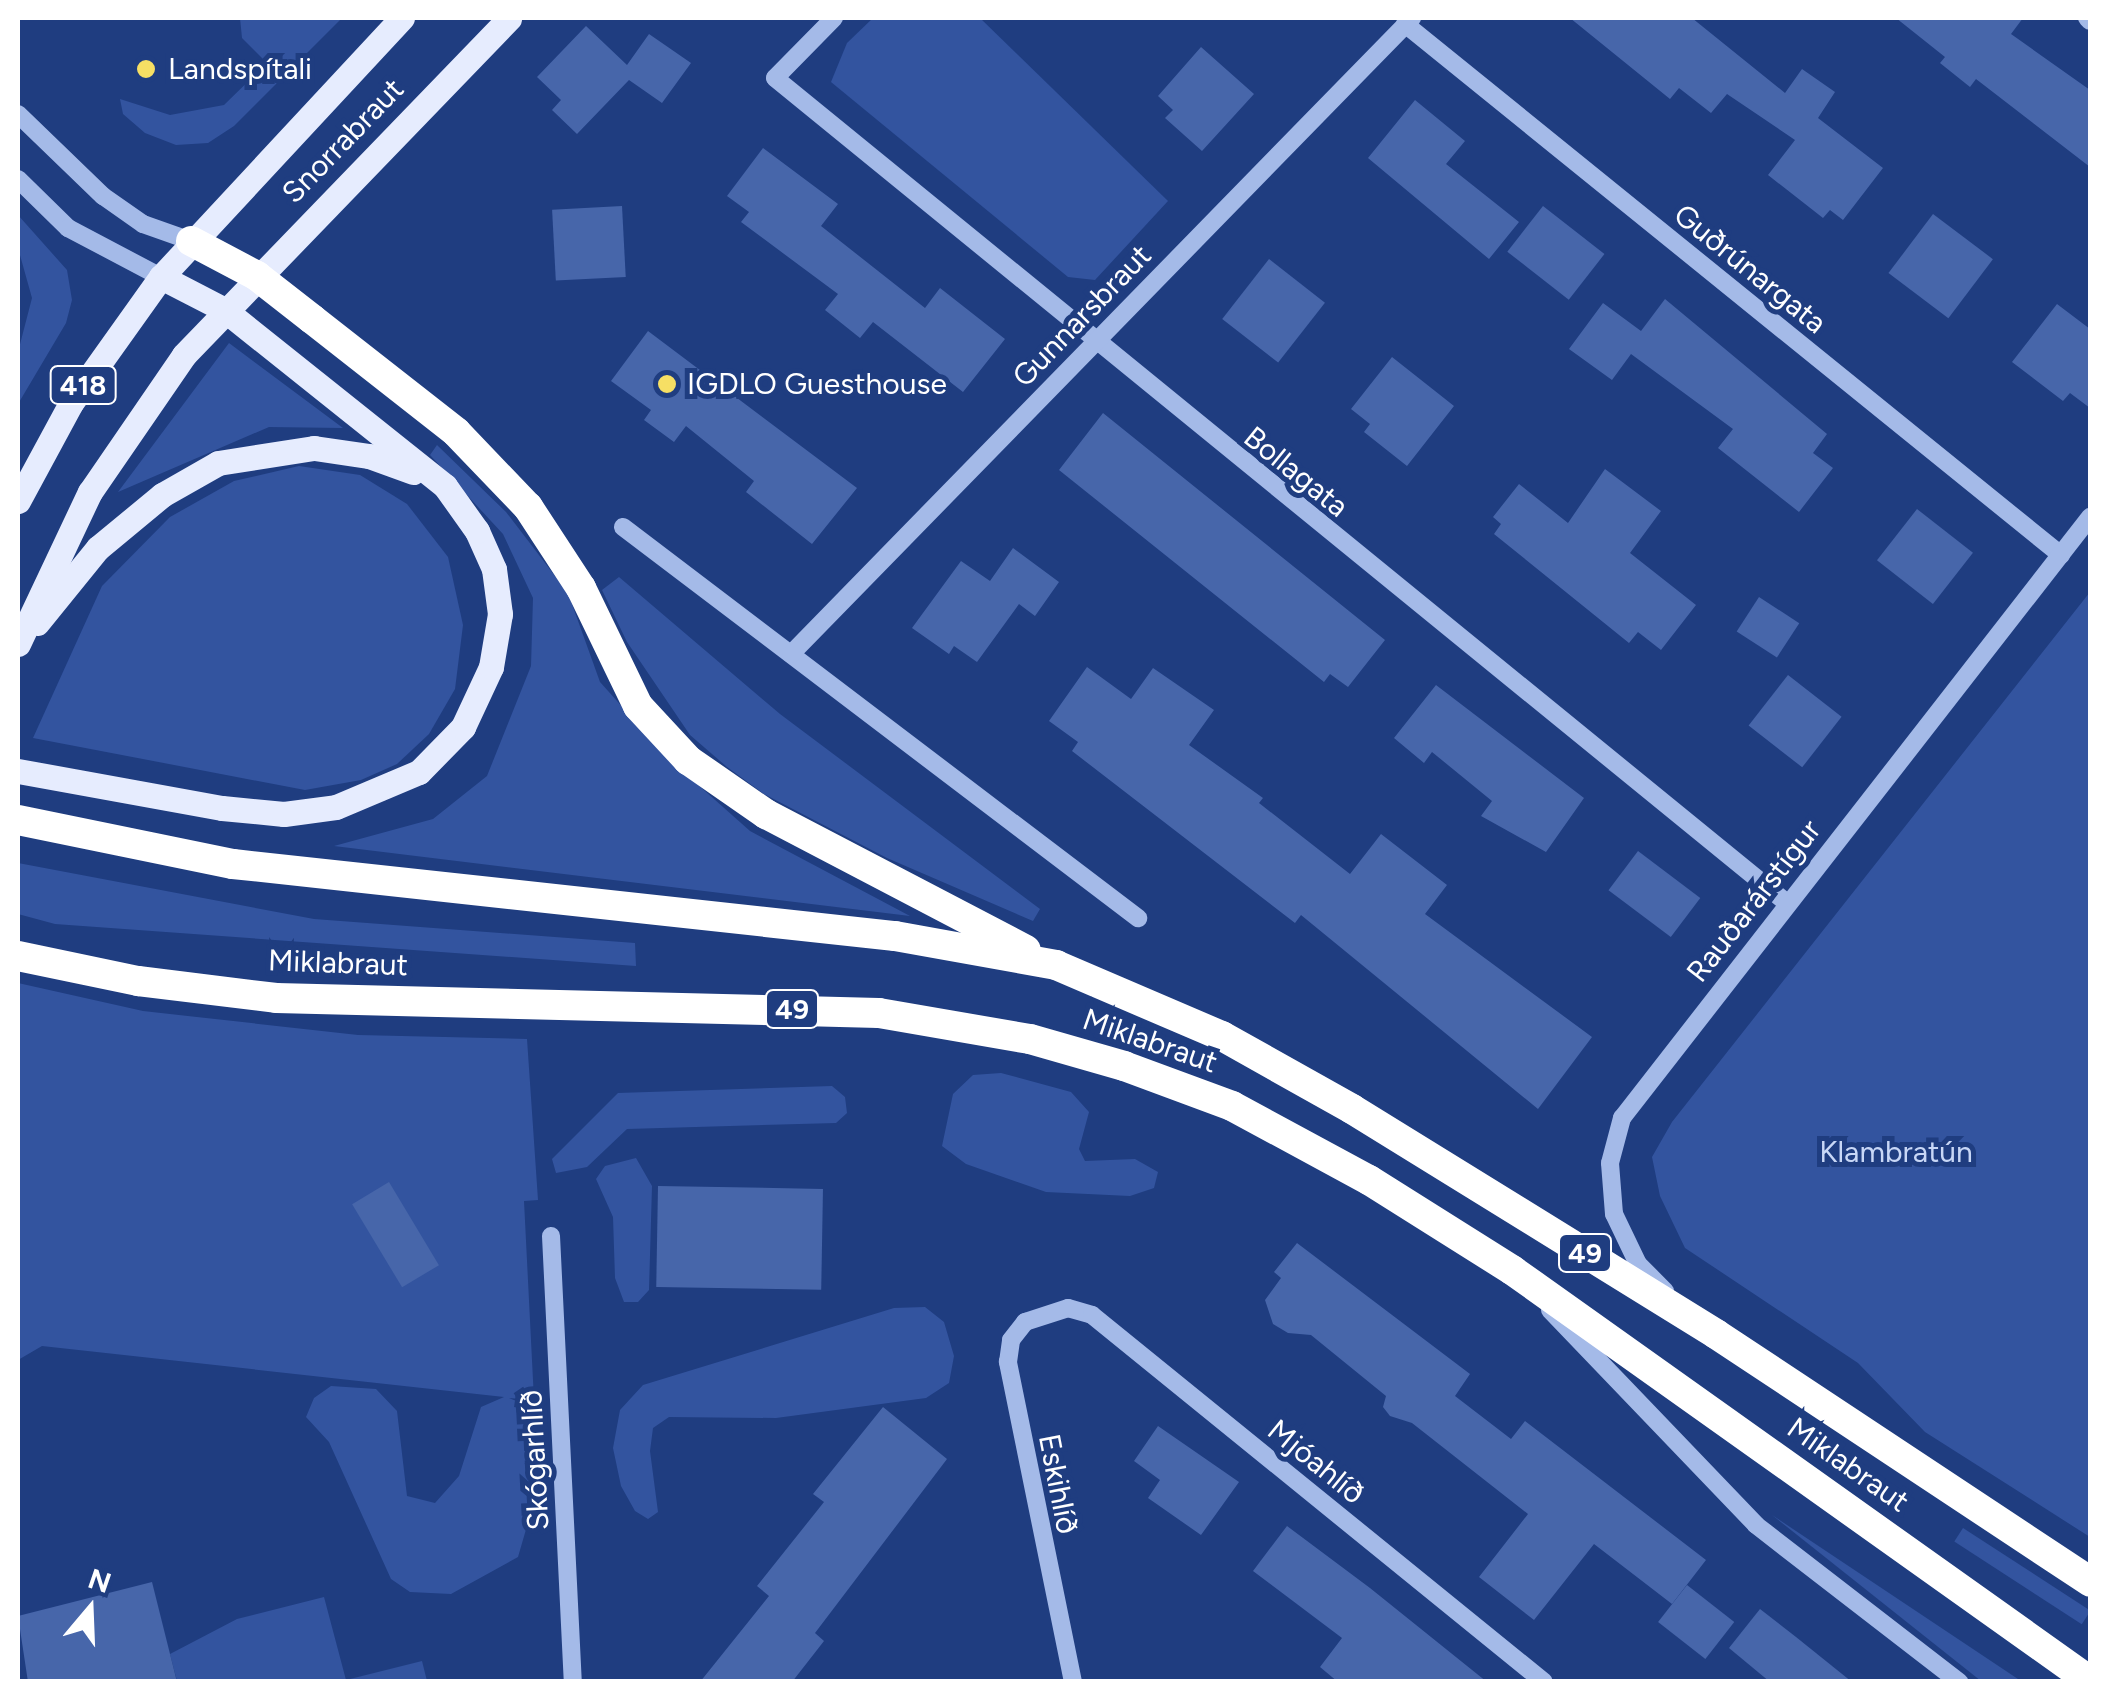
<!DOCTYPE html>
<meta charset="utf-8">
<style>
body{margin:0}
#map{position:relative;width:2108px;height:1699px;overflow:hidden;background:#1f3d80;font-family:Figtree,sans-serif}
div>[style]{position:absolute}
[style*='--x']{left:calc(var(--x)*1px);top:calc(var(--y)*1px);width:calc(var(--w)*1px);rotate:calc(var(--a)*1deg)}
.green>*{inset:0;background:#33549f;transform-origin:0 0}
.building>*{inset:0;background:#4766aa;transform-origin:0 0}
.minor>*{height:18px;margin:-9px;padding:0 9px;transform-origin:9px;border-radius:9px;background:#a4bae8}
.major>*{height:25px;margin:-12.5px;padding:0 12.5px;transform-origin:12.5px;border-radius:12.5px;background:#e6ecfe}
.highway>*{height:30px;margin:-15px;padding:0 15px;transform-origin:15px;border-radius:15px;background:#fff}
.dots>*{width:28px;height:28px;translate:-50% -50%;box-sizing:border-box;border:5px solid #1f3d80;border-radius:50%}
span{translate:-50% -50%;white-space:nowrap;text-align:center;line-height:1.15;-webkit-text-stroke:10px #1f3d80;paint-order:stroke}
.shield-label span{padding:2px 8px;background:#1f3d80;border:2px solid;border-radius:8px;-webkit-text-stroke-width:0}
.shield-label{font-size:28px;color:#fff;font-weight:700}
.poi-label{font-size:30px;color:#fff}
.left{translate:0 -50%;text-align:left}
.street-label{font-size:30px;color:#fff}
.park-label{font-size:30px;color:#c8d7f6}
.frame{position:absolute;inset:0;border:20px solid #fff;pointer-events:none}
.north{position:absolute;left:40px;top:1559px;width:100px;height:100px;-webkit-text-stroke:8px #1f3d80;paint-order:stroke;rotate:19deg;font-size:28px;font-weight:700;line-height:40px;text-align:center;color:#fff}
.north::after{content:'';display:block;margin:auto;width:35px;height:45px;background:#fff;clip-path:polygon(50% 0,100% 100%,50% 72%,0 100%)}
</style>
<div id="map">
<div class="green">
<i style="clip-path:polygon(240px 18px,342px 18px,234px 126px,208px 143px,176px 145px,145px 133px,123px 114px,120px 99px,170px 115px,224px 105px,267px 63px,242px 38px)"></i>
<i style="clip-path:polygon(873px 18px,980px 18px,1168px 201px,1095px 280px,1068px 277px,831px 82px,847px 43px)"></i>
<i style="clip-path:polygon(18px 215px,67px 270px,72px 300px,66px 323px,18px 404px,18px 352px,32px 298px,18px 248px)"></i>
<i style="clip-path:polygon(229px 343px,343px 428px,269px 427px,118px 492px)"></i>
<i style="clip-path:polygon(437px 445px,506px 512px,568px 593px,600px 682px,669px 759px,750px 831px,910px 916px,334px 846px,433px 819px,487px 776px,531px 666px,533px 598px,503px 534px,430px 455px)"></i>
<i style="clip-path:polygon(299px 466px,360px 475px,407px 504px,448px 557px,463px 625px,455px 689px,429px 734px,397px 764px,361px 780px,305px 790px,33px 738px,102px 586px,170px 517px,234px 481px)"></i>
<i style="clip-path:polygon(619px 577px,780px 714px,1040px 909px,1033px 921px,887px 858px,764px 794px,727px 767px,690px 735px,627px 642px,602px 590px)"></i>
<i style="clip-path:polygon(2090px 592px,2090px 1537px,1925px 1432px,1858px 1363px,1685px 1248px,1660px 1196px,1652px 1157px,1672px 1122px)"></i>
<i style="clip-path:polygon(18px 863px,314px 919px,635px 943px,636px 966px,55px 924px,18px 914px)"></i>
<i style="clip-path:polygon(18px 983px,143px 1011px,358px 1035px,527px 1039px,538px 1200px,524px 1201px,534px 1400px,509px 1398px,533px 1408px,536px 1495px,518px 1557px,451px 1594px,410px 1592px,391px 1579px,329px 1442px,306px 1417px,314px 1398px,331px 1386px,376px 1389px,397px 1411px,407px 1496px,435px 1503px,459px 1476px,481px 1407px,504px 1397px,42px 1346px,18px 1360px)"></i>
<i style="clip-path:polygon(1001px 1073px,1071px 1092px,1089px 1112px,1079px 1149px,1085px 1161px,1135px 1159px,1158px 1172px,1154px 1188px,1130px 1196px,1046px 1192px,966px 1164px,942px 1146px,953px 1094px,973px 1075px)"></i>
<i style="clip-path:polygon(832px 1086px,845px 1097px,847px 1113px,836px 1123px,627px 1129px,587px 1167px,556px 1173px,552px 1159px,618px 1093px)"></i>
<i style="clip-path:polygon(636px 1158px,652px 1186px,649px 1290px,638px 1302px,624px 1302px,615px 1278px,613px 1217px,596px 1179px,605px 1166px)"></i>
<i style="clip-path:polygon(925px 1307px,944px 1322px,954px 1356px,949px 1383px,926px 1398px,776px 1418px,669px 1417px,653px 1428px,650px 1451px,658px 1512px,648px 1519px,635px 1511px,621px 1486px,613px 1448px,620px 1410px,643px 1385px,894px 1308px)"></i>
<i style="clip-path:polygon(1772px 1515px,2021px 1681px,1981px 1681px)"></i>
<i style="left:1963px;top:1528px;width:152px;height:16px;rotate:33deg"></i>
<i style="clip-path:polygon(324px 1597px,346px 1680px,422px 1661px,427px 1681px,177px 1681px,170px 1654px,237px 1619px)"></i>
</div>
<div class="building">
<i style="clip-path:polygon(1570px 18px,1692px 18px,1785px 93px,1802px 69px,1835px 92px,1818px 118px,1883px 168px,1843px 220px,1830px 210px,1823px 218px,1768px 175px,1795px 140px,1727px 94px,1711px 113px,1679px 88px,1670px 99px)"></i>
<i style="clip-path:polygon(1896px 18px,2023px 18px,2011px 34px,2090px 90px,2090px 167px,1976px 79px,1970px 87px,1940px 63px,1945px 57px)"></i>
<i style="clip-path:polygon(586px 26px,627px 65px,649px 34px,691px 63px,662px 103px,629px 80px,577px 134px,552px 110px,561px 100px,537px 77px)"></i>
<i style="clip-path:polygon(1201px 47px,1254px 94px,1202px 151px,1165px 118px,1173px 110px,1158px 96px)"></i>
<i style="clip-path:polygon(1415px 100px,1465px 141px,1446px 164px,1519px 222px,1489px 259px,1368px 158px)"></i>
<i style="clip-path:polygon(763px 148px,838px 204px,821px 226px,925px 308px,940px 288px,1005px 339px,963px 392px,873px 322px,860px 338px,825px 310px,838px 294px,741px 222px,749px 212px,727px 196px)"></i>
<i style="left:622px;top:206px;width:71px;height:70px;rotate:87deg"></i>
<i style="left:1543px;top:206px;width:78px;height:58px;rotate:38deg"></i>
<i style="left:1933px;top:214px;width:75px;height:74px;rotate:37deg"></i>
<i style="left:1269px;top:259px;width:71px;height:76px;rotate:38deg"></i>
<i style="clip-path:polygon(1665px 299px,1827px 434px,1813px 453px,1833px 468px,1799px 512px,1718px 448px,1733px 429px,1631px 354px,1612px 380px,1569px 349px,1603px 303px,1641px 331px)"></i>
<i style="clip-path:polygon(2057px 304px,2090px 329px,2090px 408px,2070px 393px,2063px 401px,2012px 362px)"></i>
<i style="clip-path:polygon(648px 331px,857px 488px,812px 544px,746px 492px,754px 481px,686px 426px,674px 442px,644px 420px,651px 410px,611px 381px)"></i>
<i style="clip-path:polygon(1392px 357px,1454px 406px,1407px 466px,1364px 432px,1370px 424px,1351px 409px)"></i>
<i style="clip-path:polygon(1103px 413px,1385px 640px,1348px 687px,1330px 674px,1324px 682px,1059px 470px)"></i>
<i style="clip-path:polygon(1605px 469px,1661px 511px,1630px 553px,1696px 605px,1661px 650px,1638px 632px,1629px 643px,1494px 534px,1501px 524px,1493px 517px,1519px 484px,1568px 523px)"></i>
<i style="left:1917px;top:509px;width:71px;height:65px;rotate:38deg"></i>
<i style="clip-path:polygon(1013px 548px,1059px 582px,1035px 616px,1019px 604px,977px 662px,954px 646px,949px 654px,912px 628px,961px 561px,990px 581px)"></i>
<i style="left:1759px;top:597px;width:48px;height:41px;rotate:33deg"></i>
<i style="clip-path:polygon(1087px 667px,1131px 699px,1153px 668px,1214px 710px,1189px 745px,1263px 798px,1259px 803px,1350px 874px,1381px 834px,1447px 885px,1425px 914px,1592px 1037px,1538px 1109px,1301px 915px,1295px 923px,1072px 751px,1078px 742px,1049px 721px)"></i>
<i style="left:1788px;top:675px;width:68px;height:64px;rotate:38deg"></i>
<i style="clip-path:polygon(1436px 685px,1584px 798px,1546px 852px,1481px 816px,1492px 801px,1432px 752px,1424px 763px,1394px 738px)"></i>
<i style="left:1638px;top:851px;width:78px;height:49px;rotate:37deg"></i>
<i style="left:389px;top:1182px;width:97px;height:43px;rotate:59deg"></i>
<i style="left:658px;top:1186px;width:165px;height:101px;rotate:1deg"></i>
<i style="clip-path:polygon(1297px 1243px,1470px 1374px,1455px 1396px,1511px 1439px,1525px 1421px,1706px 1560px,1672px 1604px,1594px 1544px,1534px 1620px,1479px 1577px,1528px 1514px,1412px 1423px,1390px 1416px,1383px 1407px,1386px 1396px,1311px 1335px,1288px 1333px,1273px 1324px,1265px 1300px,1281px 1278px,1274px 1272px)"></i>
<i style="clip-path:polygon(883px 1407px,947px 1459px,815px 1633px,824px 1641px,792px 1682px,700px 1682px,769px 1596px,757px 1586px,824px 1502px,813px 1494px)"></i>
<i style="clip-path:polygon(1158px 1426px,1239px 1482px,1201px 1535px,1148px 1498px,1160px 1480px,1134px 1461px)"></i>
<i style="clip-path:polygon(1287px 1526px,1370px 1588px,1487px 1682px,1338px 1682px,1320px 1667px,1342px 1638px,1253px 1571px)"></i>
<i style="clip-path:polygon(152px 1582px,177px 1682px,28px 1682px,18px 1616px)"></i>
<i style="left:1687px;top:1585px;width:60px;height:47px;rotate:38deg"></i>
<i style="clip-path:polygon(1760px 1609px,1796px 1637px,1852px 1682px,1770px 1682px,1729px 1648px)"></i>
</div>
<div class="minor">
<i style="--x:834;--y:18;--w:84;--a:134.5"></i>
<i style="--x:775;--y:78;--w:1306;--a:39.19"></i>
<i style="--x:2087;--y:18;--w:4;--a:45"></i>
<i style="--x:1405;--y:24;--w:844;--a:38.99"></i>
<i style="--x:18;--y:114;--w:118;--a:44"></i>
<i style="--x:103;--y:196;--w:49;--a:35"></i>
<i style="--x:143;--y:224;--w:51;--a:19.5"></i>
<i style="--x:18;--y:179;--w:70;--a:44.4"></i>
<i style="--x:68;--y:228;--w:105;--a:27.8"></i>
<i style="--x:623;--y:527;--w:647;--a:37.21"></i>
<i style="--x:791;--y:654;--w:889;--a:-45.68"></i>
<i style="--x:551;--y:1236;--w:447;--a:87.2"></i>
<i style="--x:1665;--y:1291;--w:38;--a:-135"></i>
<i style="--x:1638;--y:1264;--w:55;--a:-115.6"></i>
<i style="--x:1614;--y:1214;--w:51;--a:-94.5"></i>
<i style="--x:1610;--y:1163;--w:47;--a:-75.1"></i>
<i style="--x:1622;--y:1118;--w:762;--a:-52.09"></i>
<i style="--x:1550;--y:1310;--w:298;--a:46.2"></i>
<i style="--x:1756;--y:1525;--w:257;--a:37.7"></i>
<i style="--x:1073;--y:1682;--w:327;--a:-101.5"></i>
<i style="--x:1008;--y:1362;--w:22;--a:-82"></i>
<i style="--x:1011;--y:1340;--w:23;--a:-52"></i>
<i style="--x:1025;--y:1322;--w:45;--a:-18"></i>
<i style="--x:1068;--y:1308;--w:25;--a:16"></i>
<i style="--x:1092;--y:1315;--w:582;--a:39.07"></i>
</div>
<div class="major">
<i style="--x:18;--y:501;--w:111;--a:-61.6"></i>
<i style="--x:71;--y:403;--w:155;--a:-54.5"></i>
<i style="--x:161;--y:277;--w:354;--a:-47.1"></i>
<i style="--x:37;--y:623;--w:97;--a:-50.9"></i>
<i style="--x:98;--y:548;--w:83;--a:-39.6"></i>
<i style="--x:162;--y:495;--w:64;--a:-29.7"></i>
<i style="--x:218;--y:463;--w:97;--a:-8.9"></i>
<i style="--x:314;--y:448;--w:56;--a:8.3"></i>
<i style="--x:369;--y:456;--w:47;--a:20"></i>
<i style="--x:18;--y:644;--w:168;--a:-64.7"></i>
<i style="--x:90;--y:492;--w:166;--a:-55.5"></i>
<i style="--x:184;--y:355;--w:468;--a:-46"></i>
<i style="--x:18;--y:771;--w:207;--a:10.3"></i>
<i style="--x:222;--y:808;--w:62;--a:5.5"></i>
<i style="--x:284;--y:814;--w:52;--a:-7.7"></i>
<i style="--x:336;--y:807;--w:90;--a:-22.9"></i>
<i style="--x:419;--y:772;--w:63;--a:-45.6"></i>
<i style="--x:463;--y:727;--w:66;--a:-65"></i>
<i style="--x:491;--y:667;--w:54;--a:-80.4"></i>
<i style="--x:500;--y:614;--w:45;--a:-97.6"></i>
<i style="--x:494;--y:569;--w:42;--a:-114.1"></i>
<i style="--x:477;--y:531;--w:55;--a:-125.4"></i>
<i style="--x:445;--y:486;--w:284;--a:-141.4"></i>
<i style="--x:223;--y:309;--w:70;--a:-152.7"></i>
</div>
<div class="highway">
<i style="--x:191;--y:241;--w:75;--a:27.9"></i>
<i style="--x:257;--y:276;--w:70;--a:38"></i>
<i style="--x:312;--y:319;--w:183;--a:38.1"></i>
<i style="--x:456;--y:432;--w:104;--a:46.2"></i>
<i style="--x:528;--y:507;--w:97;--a:56.8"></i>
<i style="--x:581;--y:588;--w:131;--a:64.2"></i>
<i style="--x:638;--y:706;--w:74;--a:47.2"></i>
<i style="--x:688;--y:760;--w:95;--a:34.7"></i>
<i style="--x:766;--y:814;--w:293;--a:27.6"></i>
<i style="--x:18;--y:820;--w:219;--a:11.6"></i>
<i style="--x:233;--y:864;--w:666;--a:6.21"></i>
<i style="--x:895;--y:936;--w:164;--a:10.2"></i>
<i style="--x:1056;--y:965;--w:181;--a:23.2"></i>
<i style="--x:1222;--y:1036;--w:149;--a:29.3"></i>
<i style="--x:1352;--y:1109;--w:428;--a:31.7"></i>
<i style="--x:1716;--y:1334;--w:449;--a:33.5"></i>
<i style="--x:18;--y:956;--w:123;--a:11.8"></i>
<i style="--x:138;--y:981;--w:139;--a:7"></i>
<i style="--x:276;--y:998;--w:603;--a:1.42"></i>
<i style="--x:879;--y:1013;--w:153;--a:9.8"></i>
<i style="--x:1030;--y:1039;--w:98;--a:16"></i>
<i style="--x:1124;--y:1066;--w:115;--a:20.3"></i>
<i style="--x:1232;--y:1106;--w:156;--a:28.4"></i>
<i style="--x:1369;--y:1180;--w:169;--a:32.2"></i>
<i style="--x:1512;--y:1270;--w:709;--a:35.42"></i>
</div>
<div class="dots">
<i style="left:146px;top:69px;background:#f6df64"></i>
<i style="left:667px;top:384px;background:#f6df64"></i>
</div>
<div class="shield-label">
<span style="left:83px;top:385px">418</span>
<span style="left:792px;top:1009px">49</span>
<span style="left:1585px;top:1253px">49</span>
</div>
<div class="poi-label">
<span class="left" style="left:168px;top:69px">Landspítali</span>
<span class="left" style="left:687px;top:384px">IGDLO Guesthouse</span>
</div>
<div class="street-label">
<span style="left:343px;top:141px;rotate:-46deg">Snorrabraut</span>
<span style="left:1750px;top:269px;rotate:39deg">Guðrúnargata</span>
<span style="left:1082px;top:316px;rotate:-46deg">Gunnarsbraut</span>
<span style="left:1296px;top:472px;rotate:39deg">Bollagata</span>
<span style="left:1754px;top:901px;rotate:-52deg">Rauðarárstígur</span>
<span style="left:338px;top:963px;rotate:2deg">Miklabraut</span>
<span style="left:1150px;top:1041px;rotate:19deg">Miklabraut</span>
<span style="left:535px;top:1460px;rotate:-93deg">Skógarhlíð</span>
<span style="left:1316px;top:1462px;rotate:39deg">Mjóahlíð</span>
<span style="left:1848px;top:1465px;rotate:35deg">Miklabraut</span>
<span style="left:1058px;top:1484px;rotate:79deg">Eskihlíð</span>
</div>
<div class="park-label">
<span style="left:1896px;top:1152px">Klambratún</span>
</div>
<div class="frame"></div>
<div class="north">N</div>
</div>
